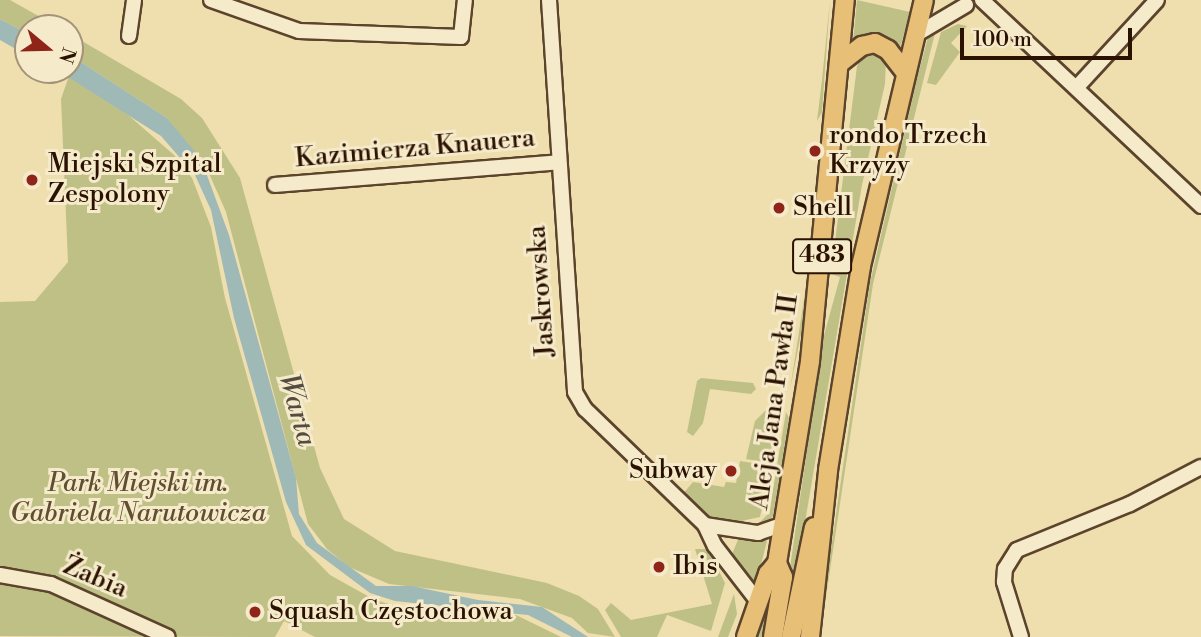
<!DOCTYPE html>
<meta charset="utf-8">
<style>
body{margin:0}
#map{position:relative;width:1201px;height:637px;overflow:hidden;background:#efdeae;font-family:"Libre Bodoni",serif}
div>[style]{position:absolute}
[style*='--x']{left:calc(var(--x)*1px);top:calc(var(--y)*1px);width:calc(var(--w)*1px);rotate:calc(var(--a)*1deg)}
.green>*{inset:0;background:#bfc086}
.water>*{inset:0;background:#9fb9b6}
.roads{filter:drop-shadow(2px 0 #5c442c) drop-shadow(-2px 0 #5c442c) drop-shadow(0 2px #5c442c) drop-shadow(0 -2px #5c442c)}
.minor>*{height:14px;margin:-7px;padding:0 7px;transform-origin:7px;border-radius:7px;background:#f5eaca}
.major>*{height:18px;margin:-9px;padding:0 9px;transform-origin:9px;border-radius:9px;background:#e8bf77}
.dots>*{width:19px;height:19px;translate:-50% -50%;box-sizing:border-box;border:4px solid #f5eaca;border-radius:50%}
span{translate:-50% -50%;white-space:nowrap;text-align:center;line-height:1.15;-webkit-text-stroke:6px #f5eaca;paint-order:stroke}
.shield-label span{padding:2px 5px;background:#f5eaca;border:2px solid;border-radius:5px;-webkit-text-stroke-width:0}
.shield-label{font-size:24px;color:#2b1100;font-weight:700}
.poi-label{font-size:26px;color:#2b1100}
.left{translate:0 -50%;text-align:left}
.right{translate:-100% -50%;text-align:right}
.street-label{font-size:26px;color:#2b1100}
.park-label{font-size:26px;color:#5f4e2f;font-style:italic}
.water-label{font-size:28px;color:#544c40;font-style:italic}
.north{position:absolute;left:14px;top:14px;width:70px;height:70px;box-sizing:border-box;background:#f5eaca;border:2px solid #a49379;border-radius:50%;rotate:109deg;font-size:19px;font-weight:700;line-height:28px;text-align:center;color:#2b1100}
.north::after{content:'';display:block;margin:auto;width:24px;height:32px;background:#8f2418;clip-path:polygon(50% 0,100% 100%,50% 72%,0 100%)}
.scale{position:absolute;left:960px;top:28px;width:172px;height:32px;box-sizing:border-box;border:4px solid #2b1100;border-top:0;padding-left:9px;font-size:21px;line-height:24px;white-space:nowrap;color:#2b1100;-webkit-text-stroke:5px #f5eaca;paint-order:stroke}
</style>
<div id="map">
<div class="green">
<i style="clip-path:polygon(0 0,10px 0,60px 28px,28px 28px,28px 34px,0 19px)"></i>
<i style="clip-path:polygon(830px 0,822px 112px,817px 121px,822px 80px)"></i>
<i style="clip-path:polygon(857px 0,910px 12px,899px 51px,853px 43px)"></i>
<i style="clip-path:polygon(958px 24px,967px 26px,951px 43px,960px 52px,936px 85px,927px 83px,941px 32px)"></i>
<i style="clip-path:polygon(937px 25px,873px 284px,820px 637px,818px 637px,870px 283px,917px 79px,928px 37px)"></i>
<i style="clip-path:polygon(70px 34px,181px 99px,202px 118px,240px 178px,320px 468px,344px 519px,395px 551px,547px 583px,579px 596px,598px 609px,615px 637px,588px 633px,572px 618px,520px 599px,389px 584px,349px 567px,327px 549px,308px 524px,226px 212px,207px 169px,167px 118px,70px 55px)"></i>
<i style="clip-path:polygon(875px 51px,886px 59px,885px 84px,862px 185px,790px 611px,784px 637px,780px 637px,823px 339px,840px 277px,831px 274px,857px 66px,862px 57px)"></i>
<i style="clip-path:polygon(69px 76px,127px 114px,174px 155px,192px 178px,211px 227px,225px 298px,292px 536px,330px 575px,373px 599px,413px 612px,516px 615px,561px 637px,315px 637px,284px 621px,275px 637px,0 636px,0 302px,35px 301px,68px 262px,61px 99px)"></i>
<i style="clip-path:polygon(813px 223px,807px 303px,790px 390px,807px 280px)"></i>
<i style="clip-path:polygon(701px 378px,753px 383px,756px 389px,751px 394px,710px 389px,703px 423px,693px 436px,687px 432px,697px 381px)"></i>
<i style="clip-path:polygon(780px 409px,771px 463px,746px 459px,755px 421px,765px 411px)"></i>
<i style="clip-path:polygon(786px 412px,789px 418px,773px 516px,763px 527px,756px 526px,769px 513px)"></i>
<i style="clip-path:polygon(740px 461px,771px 466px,760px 517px,732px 523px,715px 521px,682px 495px,693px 482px,724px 487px,726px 482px,736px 483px)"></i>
<i style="clip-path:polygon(740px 535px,767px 541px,755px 588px,730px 559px)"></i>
<i style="clip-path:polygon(695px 549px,708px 549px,725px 583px,711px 631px,667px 615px,657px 637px,621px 637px,605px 610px,611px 603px,631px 620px,712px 604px)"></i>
<i style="clip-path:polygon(775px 572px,767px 637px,752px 637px)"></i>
<i style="clip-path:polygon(734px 594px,737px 614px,728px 637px,718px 637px)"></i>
</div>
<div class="water">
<i style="clip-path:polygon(0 19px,28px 34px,28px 56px,0 40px)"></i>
<i style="clip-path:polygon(70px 55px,167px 118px,201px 159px,229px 235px,296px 478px,299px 514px,317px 543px,376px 586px,412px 586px,478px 600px,542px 607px,588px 637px,572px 637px,528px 615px,395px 601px,370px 593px,306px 545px,286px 502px,234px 318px,211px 210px,195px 175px,161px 136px,57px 70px,70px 70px)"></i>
</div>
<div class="roads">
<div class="minor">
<i style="--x:211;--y:0;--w:93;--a:19.4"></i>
<i style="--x:299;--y:31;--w:162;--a:2.1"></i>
<i style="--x:461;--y:37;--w:37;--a:-84"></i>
<i style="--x:549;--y:0;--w:393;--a:86.2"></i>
<i style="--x:575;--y:392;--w:20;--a:60"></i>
<i style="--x:585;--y:409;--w:167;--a:44"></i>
<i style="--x:705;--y:525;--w:23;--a:65"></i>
<i style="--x:715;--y:546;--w:72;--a:52.3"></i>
<i style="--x:982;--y:0;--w:301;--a:43.2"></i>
<i style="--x:917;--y:34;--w:57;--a:-30.6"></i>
<i style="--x:129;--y:36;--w:36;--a:-82"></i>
<i style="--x:1077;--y:87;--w:118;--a:-47.4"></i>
<i style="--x:275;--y:185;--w:284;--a:-4.6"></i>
<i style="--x:705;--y:525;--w:54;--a:8.6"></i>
<i style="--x:758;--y:533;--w:28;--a:-19"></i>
<i style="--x:0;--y:575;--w:52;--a:10"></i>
<i style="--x:51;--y:584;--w:128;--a:24.4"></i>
<i style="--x:1021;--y:637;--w:58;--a:-107.2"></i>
<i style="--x:1004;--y:582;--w:13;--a:-86"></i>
<i style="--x:1005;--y:569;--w:22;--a:-58"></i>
<i style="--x:1017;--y:550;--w:122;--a:-22.2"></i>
<i style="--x:1130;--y:504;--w:80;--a:-27.5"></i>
</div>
<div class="major">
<i style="--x:840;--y:63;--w:28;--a:-38"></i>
<i style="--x:862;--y:46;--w:13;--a:-13"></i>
<i style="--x:875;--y:43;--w:15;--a:28"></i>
<i style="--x:888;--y:50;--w:29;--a:52"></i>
<i style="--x:746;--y:637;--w:67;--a:-70.8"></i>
<i style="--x:768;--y:574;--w:14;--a:-51"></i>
<i style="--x:777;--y:563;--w:205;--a:-80.7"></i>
<i style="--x:810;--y:361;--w:363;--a:-84.5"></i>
<i style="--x:773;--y:637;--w:61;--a:-80.5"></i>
<i style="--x:783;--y:577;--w:15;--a:-113"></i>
<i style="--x:791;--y:637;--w:112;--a:-78.2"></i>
<i style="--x:810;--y:637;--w:168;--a:-83.8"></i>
<i style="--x:828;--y:470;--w:207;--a:-80.8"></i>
<i style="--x:861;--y:266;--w:273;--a:-76.7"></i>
</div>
</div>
<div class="dots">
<i style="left:815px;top:151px;background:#8f2418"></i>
<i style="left:32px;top:180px;background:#8f2418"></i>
<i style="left:779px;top:208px;background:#8f2418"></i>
<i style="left:731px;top:471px;background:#8f2418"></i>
<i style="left:659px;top:567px;background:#8f2418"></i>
<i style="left:255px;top:612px;background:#8f2418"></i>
</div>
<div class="shield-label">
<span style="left:822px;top:256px">483</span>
</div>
<div class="poi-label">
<span class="left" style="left:829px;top:151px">rondo Trzech<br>Krzyży</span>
<span class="left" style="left:48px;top:180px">Miejski Szpital<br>Zespolony</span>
<span class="left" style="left:793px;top:208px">Shell</span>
<span class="right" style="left:717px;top:471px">Subway</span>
<span class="left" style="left:673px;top:567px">Ibis</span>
<span class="left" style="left:269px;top:612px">Squash Częstochowa</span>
</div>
<div class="street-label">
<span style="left:415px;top:149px;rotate:-5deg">Kazimierza Knauera</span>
<span style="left:542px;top:291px;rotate:-94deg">Jaskrowska</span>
<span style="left:775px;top:402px;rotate:-82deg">Aleja Jana Pawła II</span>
<span style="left:95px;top:578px;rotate:23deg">Żabia</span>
</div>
<div class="park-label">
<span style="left:138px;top:499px">Park Miejski im.<br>Gabriela Narutowicza</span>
</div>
<div class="water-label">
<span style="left:297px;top:410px;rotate:74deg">Warta</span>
</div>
<div class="north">N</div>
<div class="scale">100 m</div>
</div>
